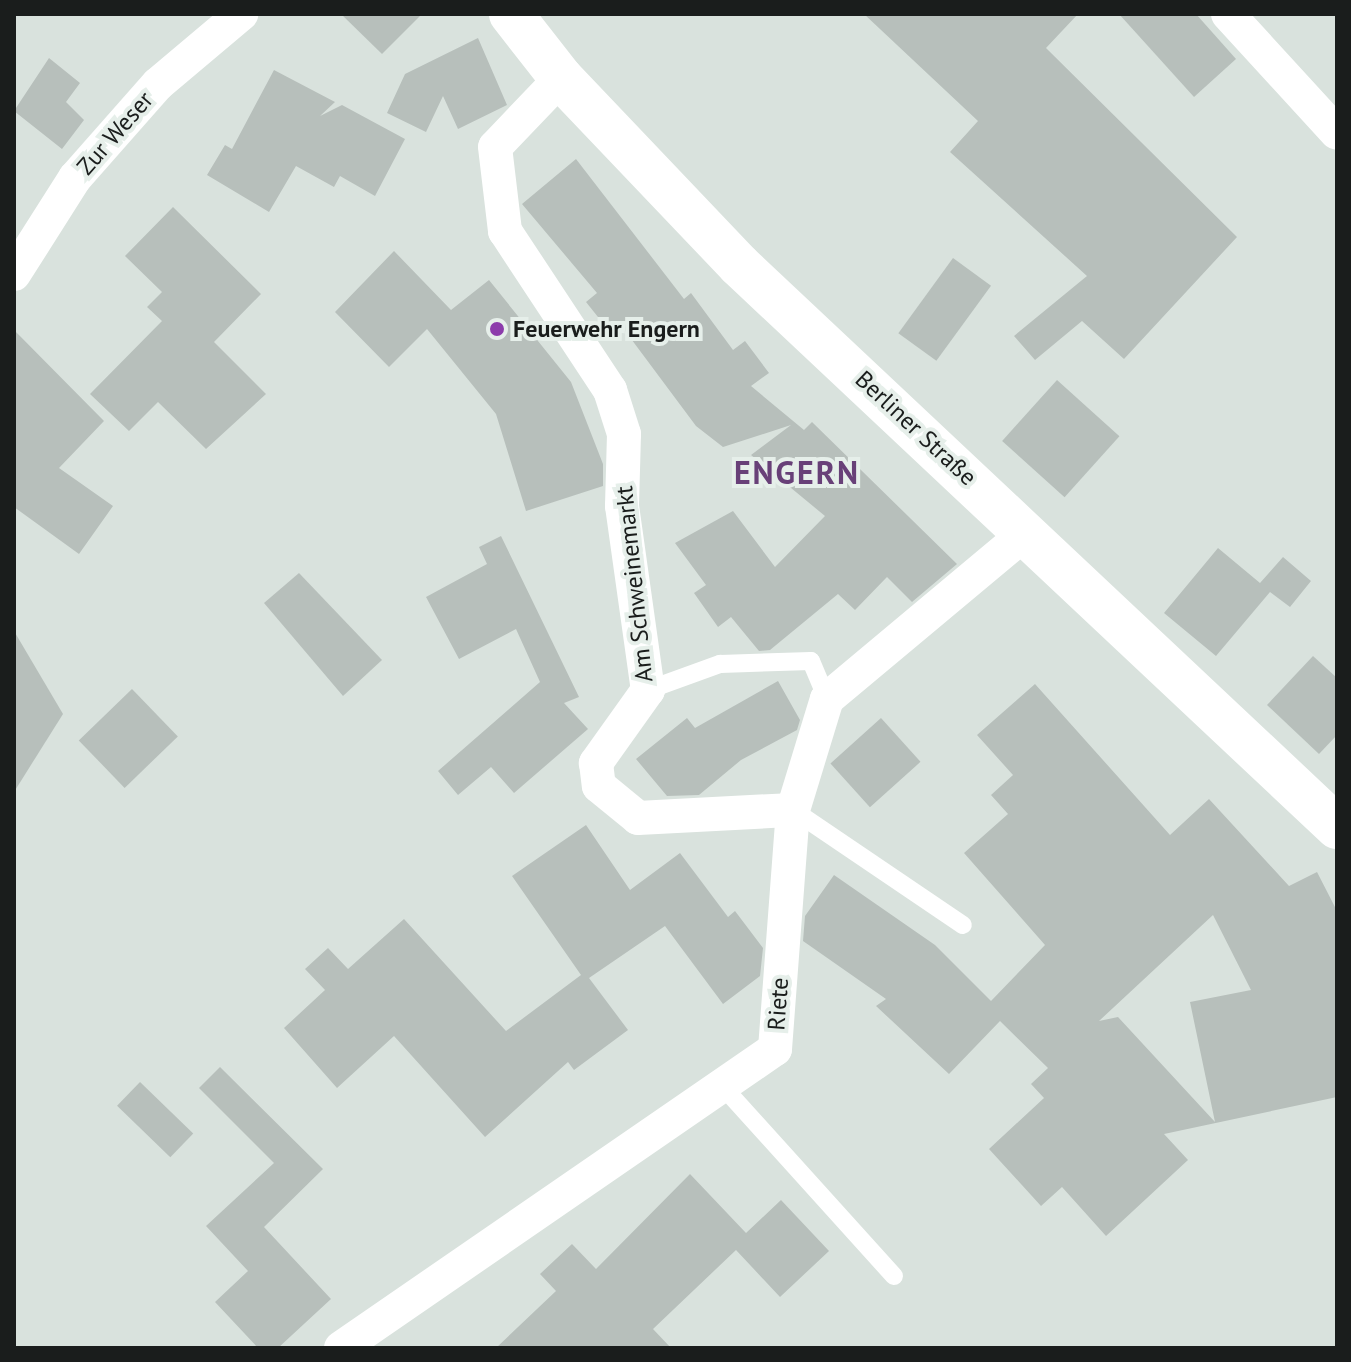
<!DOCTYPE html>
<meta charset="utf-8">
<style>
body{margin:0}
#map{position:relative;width:1351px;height:1362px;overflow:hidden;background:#d9e2dd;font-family:"PT Sans",sans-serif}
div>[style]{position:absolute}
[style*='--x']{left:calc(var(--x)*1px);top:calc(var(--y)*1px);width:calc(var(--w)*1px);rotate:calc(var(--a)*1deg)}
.building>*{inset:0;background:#b7bfbb;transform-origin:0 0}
.service>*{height:18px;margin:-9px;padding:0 9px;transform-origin:9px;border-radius:9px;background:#fff}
.minor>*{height:34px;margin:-17px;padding:0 17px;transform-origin:17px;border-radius:17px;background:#fff}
.secondary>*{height:44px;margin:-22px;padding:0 22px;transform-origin:22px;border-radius:22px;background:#fff}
.dots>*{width:22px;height:22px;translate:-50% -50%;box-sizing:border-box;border:4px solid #e6efea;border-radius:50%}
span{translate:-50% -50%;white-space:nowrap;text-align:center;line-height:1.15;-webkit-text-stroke:8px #e6efea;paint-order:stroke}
.street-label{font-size:24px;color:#1a1d1c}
.poi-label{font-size:24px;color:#1a1d1c;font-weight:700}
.left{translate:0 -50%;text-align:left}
.district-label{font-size:32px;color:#684078;font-weight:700;letter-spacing:2px}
.frame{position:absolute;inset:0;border:16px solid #1a1d1c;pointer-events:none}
</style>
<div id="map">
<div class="building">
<i style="clip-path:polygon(341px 14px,422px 14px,382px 54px)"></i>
<i style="clip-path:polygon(864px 14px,1078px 14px,1046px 48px,1237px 237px,1124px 359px,1082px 321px,1035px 360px,1014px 336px,1087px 276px,950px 152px,978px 121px)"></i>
<i style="clip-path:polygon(1119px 14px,1196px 14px,1236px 59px,1194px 97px)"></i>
<i style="clip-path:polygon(478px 38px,507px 105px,458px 129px,443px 96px,426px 132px,387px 113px,405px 74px)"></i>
<i style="clip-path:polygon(49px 58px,80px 83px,66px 102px,84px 120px,62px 149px,14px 111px)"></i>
<i style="clip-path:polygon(274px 70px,335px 102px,320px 116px,342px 105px,405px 139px,375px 196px,340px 176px,334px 187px,296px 166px,269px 212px,207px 175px,225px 145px,232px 149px)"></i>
<i style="clip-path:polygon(576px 159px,684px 299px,691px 293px,733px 350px,745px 341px,769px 373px,751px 386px,804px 430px,812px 422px,957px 564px,912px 602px,887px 577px,855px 610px,838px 594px,770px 650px,759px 651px,731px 617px,718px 627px,694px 593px,706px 585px,675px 543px,733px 511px,775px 567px,825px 516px,751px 455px,791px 425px,723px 447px,696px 426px,620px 324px,610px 332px,586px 302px,597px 293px,522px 204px)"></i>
<i style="clip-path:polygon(173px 207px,261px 294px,214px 342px,266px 394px,206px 449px,158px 402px,129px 431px,90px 394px,162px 321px,147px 307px,162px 292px,125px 256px)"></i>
<i style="clip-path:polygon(394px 251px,451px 310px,489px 280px,571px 382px,603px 464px,603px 486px,526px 511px,496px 414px,427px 329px,389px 367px,335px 312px)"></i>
<i style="left:953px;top:258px;width:47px;height:93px;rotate:36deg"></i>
<i style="clip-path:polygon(14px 330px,104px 421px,59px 468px,113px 506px,79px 554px,14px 507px)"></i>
<i style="left:1057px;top:380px;width:84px;height:82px;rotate:42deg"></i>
<i style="clip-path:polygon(501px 536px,579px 697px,564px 703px,588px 729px,514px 793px,491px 767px,458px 795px,438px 771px,540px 682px,516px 629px,459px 659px,426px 597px,487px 564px,479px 547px)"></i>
<i style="clip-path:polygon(1218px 548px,1260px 583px,1283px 557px,1311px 581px,1290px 607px,1270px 592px,1216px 656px,1164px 613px)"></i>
<i style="clip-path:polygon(299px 573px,382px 660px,343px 696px,264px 603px)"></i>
<i style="clip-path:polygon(14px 631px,63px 714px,14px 792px)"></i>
<i style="clip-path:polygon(1313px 656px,1337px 678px,1337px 735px,1319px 754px,1267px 705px)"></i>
<i style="clip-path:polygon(778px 681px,800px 720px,797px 730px,741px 760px,699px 795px,667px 796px,636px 759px,687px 718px,695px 728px)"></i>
<i style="clip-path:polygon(evenodd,1035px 684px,1170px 835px,1209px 799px,1289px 886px,1317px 872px,1337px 911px,1337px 1097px,1164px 1134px,1188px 1160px,1106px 1236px,1062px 1187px,1041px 1206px,989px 1149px,1044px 1098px,1031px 1084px,1048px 1068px,1000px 1021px,949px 1074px,876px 1006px,886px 999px,803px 941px,805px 916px,834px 875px,935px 945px,991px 1001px,1045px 945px,964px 853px,1008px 814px,991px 795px,1013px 775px,977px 735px,1035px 684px,1213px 915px,1251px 990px,1190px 1002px,1215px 1122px,1118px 1017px,1099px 1021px,1213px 915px)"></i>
<i style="left:132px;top:689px;width:66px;height:74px;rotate:46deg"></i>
<i style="left:881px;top:718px;width:59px;height:68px;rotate:48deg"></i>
<i style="clip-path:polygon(586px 825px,630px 890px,680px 853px,728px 917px,735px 911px,763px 948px,760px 976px,723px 1004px,665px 926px,589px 978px,628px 1030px,574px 1070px,568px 1062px,485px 1137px,394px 1036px,337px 1088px,284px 1028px,325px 990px,305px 969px,328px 948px,348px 969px,404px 919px,506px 1031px,581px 975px,512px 876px)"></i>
<i style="clip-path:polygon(220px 1067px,323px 1169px,264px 1227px,331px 1299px,278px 1348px,258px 1348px,215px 1302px,248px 1271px,206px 1226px,274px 1163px,199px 1088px)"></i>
<i style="left:140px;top:1082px;width:74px;height:33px;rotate:44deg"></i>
<i style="clip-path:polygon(690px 1174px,746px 1233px,781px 1200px,829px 1251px,780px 1297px,736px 1250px,653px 1329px,671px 1348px,496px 1348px,556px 1291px,540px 1274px,572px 1244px,596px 1269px)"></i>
</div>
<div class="service">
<i style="--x:648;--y:690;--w:77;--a:-19.9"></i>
<i style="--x:720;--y:664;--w:91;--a:-1.9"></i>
<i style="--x:811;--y:661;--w:41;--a:67.2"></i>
<i style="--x:793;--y:810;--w:205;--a:34.1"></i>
<i style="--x:725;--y:1089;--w:252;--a:47.9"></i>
</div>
<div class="minor">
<i style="--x:1228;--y:14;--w:161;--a:47.5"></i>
<i style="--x:561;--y:78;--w:95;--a:133.7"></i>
<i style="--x:495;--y:147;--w:85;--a:83.2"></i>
<i style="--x:505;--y:231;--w:191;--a:56.6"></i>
<i style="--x:610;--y:390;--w:46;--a:72.3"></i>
<i style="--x:624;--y:434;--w:72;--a:91.6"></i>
<i style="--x:622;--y:506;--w:186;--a:82"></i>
<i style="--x:648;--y:690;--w:90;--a:125.5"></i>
<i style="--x:596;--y:763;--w:23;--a:83"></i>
<i style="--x:599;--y:786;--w:50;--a:39.4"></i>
<i style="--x:638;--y:818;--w:155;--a:-3"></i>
<i style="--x:14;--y:274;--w:114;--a:-57.6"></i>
<i style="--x:75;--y:178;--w:125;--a:-48.6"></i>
<i style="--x:158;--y:84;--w:109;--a:-40.1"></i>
<i style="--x:341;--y:1348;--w:527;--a:-34.56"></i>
<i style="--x:775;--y:1049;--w:240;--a:-85.7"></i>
<i style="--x:793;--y:810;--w:116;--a:-73"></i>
<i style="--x:827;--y:699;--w:261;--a:-39.9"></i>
</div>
<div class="secondary">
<i style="--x:511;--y:14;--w:81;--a:52"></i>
<i style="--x:561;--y:78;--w:258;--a:46.4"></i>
<i style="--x:739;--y:265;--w:821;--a:43.22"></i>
</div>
<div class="dots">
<i style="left:497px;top:329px;background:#8c3cab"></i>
</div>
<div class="street-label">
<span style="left:115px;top:133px;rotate:-49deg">Zur Weser</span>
<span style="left:916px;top:428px;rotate:43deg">Berliner Straße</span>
<span style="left:634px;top:584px;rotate:-96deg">Am Schweinemarkt</span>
<span style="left:778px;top:1004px;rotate:-86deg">Riete</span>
</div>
<div class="poi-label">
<span class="left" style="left:513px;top:329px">Feuerwehr Engern</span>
</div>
<div class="district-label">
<span style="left:797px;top:472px">ENGERN</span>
</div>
<div class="frame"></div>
</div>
